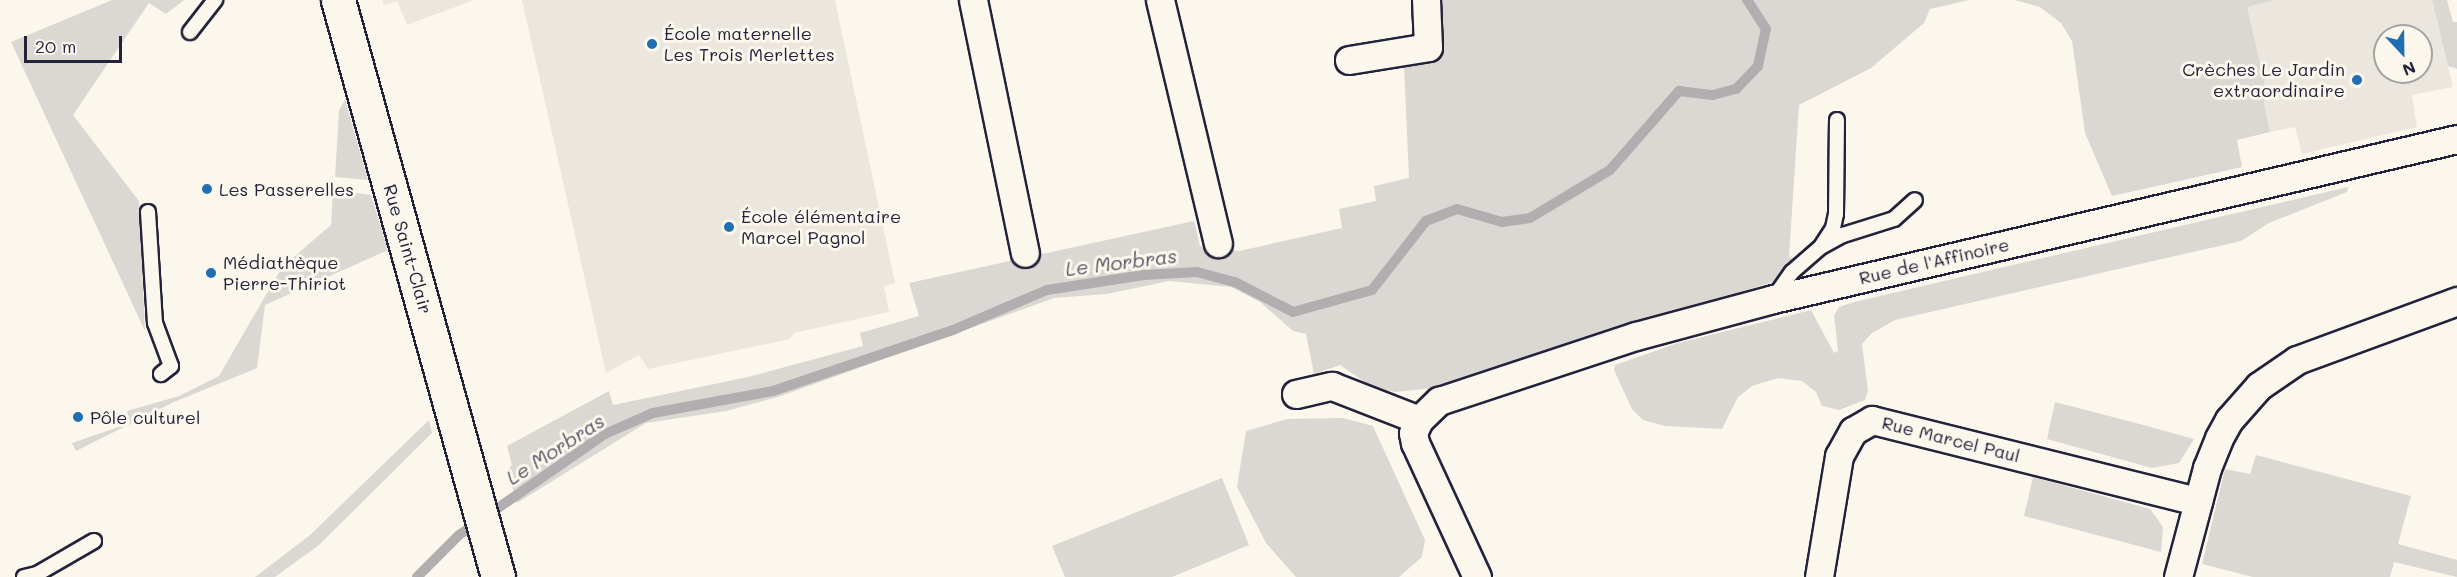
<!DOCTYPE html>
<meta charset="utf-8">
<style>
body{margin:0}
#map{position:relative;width:2457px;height:577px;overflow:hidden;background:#fbf7ec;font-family:Mali,sans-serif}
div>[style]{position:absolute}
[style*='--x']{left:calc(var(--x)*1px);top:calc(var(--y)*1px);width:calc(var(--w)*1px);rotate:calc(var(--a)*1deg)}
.built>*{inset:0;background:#ebe7df}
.green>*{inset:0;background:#dbd8d3}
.stream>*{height:10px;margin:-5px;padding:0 5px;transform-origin:5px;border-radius:5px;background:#b1aeb0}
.roads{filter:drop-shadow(2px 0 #22223b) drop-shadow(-2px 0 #22223b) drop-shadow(0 2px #22223b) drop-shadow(0 -2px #22223b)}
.lane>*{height:14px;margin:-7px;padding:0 7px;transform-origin:7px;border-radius:7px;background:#fbf7ec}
.street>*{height:27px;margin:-13.5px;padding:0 13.5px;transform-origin:13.5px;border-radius:13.5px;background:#fbf7ec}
.secondary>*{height:33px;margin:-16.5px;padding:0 16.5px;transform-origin:16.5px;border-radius:16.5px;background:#fbf7ec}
.dots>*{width:16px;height:16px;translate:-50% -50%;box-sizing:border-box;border:3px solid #fbf7ec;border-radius:50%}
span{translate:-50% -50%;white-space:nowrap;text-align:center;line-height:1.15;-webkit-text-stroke:6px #fbf7ec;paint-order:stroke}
.poi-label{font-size:18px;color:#22223b}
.left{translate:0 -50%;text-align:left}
.right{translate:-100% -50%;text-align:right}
.street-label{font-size:18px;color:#22223b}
.water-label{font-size:20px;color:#545364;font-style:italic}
.north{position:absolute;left:2373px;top:24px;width:60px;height:60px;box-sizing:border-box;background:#fbf7ec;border:2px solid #a4a2a5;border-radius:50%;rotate:158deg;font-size:16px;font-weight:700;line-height:24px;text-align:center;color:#22223b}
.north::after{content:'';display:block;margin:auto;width:21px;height:27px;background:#1f6fb2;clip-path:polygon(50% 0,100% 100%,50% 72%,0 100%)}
.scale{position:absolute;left:24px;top:36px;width:98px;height:27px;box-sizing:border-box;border:3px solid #22223b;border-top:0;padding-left:8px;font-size:18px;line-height:21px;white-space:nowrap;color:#22223b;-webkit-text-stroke:4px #fbf7ec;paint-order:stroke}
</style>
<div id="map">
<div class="built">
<i style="clip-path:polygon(382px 0,474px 0,407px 25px,397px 1px,384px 5px)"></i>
<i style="clip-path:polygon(522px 0,835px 0,895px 283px,884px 286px,889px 312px,794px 333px,790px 339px,648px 369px,639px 355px,606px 373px)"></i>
<i style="clip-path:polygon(evenodd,2274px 0,2432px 0,2453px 87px,2412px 95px,2417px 127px,2302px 154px,2295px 127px,2270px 132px,2264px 103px,2246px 7px,2274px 0,2385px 36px,2421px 36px,2421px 72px,2385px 72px,2385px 36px)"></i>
</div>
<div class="green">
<i style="clip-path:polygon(112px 0,184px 0,166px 14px,149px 3px,73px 115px,139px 201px,145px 331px,11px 42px)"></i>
<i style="clip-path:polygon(1441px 0,1969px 0,1930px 9px,1924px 23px,1871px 68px,1799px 105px,1789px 257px,1808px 271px,1433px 388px,1395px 392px,1372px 387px,1340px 365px,1314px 374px,1306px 334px,1293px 331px,1260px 302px,1231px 287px,1169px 281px,1107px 294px,1054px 298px,778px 397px,726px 411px,646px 423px,517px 503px,507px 470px,512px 465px,507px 446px,609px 391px,613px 405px,748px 377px,863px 346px,860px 333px,919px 316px,909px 283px,1194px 221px,1200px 246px,1239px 251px,1342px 228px,1339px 209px,1376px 201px,1374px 186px,1409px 178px,1404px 66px,1432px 60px,1440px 54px)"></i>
<i style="clip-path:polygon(2015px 0,2274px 0,2247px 7px,2267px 94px,2264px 103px,2270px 132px,2237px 140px,2242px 167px,2112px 196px,2085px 133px,2072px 41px,2061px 23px,2040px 7px)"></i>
<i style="clip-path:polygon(2432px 0,2447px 0,2453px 22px,2457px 22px,2457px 69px,2448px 66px)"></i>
<i style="clip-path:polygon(345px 100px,368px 180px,335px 177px,339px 110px)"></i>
<i style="clip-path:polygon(2348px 187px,2347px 192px,2269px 223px,2241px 241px,1895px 320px,1872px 333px,1862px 344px,1868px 391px,1865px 400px,1839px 410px,1822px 406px,1816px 392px,1802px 381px,1778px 378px,1752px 386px,1738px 397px,1722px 429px,1665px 426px,1643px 420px,1632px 409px,1614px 370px,1615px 365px,1678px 343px,1811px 310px,1834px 353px,1838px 351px,1834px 315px,1839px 307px,1854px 302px)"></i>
<i style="clip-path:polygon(333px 190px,371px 195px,388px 250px,265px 305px,257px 368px,174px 402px,76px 451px,72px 443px,130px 423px,127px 411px,179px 396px,219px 376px,282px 267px,331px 225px)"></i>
<i style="clip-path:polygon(2055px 402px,2136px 423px,2194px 439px,2179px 463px,2152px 468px,2047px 439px)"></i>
<i style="clip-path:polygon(1343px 418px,1373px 426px,1425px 540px,1422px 557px,1399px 577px,1296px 577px,1266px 543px,1237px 487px,1246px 431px,1287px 419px)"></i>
<i style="clip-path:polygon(429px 420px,432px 433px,319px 545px,275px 577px,255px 577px,309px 536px)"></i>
<i style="clip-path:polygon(2256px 455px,2411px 496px,2398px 544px,2457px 560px,2457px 577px,2394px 562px,2390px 577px,2253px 577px,2202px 564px,2225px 469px,2250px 474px)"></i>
<i style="clip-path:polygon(2033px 477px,2150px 509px,2163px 527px,2161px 552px,2024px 516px)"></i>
<i style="clip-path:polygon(1222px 478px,1249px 545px,1172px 577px,1065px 577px,1052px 546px)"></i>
</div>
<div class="stream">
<i style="--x:417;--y:577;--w:59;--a:-45"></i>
<i style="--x:459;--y:535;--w:178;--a:-34.7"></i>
<i style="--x:605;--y:434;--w:52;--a:-23.6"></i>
<i style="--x:653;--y:413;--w:122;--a:-10.4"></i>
<i style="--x:773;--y:391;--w:190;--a:-18.7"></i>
<i style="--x:953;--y:330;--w:102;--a:-23.1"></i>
<i style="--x:1047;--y:290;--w:98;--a:-8.8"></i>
<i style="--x:1144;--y:275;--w:53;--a:-3.2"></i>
<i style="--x:1197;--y:272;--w:39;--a:15"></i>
<i style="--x:1235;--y:282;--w:65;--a:27.3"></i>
<i style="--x:1293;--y:312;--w:82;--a:-15.6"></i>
<i style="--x:1372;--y:290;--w:88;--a:-52"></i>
<i style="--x:1426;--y:221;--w:33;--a:-21"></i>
<i style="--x:1457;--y:209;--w:47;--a:16.1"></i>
<i style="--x:1502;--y:222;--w:28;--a:-8"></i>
<i style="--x:1530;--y:218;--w:93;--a:-31"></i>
<i style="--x:1610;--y:170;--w:105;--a:-48.9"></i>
<i style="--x:1679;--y:91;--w:34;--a:7"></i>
<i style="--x:1713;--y:95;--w:24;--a:-15"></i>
<i style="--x:1736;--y:89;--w:32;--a:-46"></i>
<i style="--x:1758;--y:66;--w:38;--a:-78"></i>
<i style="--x:1766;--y:29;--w:35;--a:-123"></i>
</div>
<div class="roads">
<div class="lane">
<i style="--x:190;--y:32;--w:41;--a:-52"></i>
<i style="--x:148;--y:212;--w:111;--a:86.4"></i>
<i style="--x:155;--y:323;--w:46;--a:69.6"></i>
<i style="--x:171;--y:366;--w:13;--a:141"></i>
<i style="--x:1822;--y:245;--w:20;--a:-57"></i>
<i style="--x:1833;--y:228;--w:14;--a:-78"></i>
<i style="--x:1836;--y:214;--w:94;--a:-89.4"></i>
<i style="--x:1775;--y:296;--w:29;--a:-55"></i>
<i style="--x:1792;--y:272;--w:38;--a:-41"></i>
<i style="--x:1821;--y:247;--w:25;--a:-29"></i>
<i style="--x:1843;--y:235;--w:53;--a:-17.4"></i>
<i style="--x:1894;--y:219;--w:28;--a:-42"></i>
<i style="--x:24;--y:577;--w:13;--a:-13"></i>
<i style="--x:37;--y:574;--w:66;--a:-30.1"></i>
</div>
<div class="street">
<i style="--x:973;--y:0;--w:258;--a:78.4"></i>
<i style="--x:1160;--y:0;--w:250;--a:76.6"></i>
<i style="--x:1349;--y:60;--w:80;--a:-9.3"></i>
<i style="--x:1428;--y:47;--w:47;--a:-92.4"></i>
<i style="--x:1296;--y:394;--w:37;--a:-13"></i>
<i style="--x:1332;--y:386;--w:93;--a:21.3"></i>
<i style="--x:1477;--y:577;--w:148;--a:-114.8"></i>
<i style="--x:1415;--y:443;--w:10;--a:-101"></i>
<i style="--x:1413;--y:433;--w:14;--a:-65"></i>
<i style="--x:1419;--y:420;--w:28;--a:-44"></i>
<i style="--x:1439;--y:401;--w:207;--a:-18.3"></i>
<i style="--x:1636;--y:336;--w:142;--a:-15.1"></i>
<i style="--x:1773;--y:299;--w:702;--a:-13.17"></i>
<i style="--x:1819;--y:577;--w:123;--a:-80.6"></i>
<i style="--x:1839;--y:456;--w:29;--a:-61"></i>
<i style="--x:1853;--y:431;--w:22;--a:-30"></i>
<i style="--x:1872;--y:420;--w:336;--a:14"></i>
<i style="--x:2178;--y:577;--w:113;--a:-75.1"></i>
<i style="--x:2207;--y:468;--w:32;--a:-68"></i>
<i style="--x:2219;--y:438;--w:21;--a:-61"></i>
<i style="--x:2229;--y:420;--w:45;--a:-48.6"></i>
<i style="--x:2259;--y:386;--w:46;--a:-34.4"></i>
<i style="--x:2297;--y:360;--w:171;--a:-20.2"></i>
</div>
<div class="secondary">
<i style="--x:338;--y:0;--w:599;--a:74.5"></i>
</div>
</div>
<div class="dots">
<i style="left:652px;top:44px;background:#1f6fb2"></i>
<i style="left:2357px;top:80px;background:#1f6fb2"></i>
<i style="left:207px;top:189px;background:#1f6fb2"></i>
<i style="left:729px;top:227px;background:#1f6fb2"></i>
<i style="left:211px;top:273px;background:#1f6fb2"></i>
<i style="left:78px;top:417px;background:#1f6fb2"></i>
</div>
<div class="poi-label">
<span class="left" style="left:664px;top:44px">École maternelle<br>Les Trois Merlettes</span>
<span class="right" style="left:2345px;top:80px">Crèches Le Jardin<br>extraordinaire</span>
<span class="left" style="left:219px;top:189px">Les Passerelles</span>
<span class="left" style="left:741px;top:227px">École élémentaire<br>Marcel Pagnol</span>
<span class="left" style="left:223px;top:273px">Médiathèque<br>Pierre-Thiriot</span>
<span class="left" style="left:90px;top:417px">Pôle culturel</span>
</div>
<div class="street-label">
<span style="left:408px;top:249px;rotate:74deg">Rue Saint-Clair</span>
<span style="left:1934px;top:261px;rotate:-13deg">Rue de l'Affinoire</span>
<span style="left:1951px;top:439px;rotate:14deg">Rue Marcel Paul</span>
</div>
<div class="water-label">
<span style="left:1121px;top:262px;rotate:-7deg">Le Morbras</span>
<span style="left:555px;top:449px;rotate:-33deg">Le Morbras</span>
</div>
<div class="north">N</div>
<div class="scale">20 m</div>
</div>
